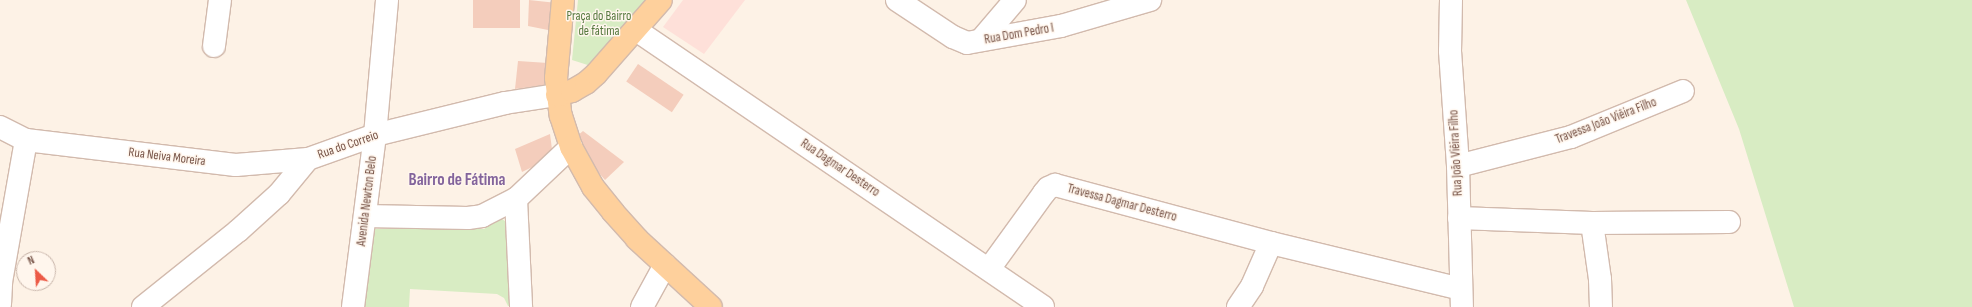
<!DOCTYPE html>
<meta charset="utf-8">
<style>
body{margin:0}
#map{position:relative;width:1972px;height:307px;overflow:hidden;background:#fdf2e6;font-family:"Sofia Sans Condensed",sans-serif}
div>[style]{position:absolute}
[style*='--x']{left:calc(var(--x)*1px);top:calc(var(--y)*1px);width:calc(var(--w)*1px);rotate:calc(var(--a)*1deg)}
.commercial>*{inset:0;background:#fee0d9}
.green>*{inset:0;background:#d8ecc3}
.building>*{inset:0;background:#f4cdbc;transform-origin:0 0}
.roads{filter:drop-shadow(1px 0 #d2baad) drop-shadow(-1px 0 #d2baad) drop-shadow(0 1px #d2baad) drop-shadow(0 -1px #d2baad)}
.minor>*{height:22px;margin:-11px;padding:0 11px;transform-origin:11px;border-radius:11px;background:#fff}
.major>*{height:22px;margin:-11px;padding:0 11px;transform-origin:11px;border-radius:11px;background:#fed09c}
span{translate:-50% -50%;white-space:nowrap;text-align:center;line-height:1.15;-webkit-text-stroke:3px #fff6ed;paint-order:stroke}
.park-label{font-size:13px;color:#55783e}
.street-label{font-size:13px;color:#785549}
.district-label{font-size:17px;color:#83649c;font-weight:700}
.north{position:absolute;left:16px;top:251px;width:40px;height:40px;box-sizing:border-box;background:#fff6ed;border:1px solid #c9b6ab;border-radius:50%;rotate:335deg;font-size:11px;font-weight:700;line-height:16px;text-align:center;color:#785549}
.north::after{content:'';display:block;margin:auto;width:14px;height:18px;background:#ec5a46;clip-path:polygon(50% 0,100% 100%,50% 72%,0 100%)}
</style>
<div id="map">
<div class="commercial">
<i style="clip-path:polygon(683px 0,745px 0,704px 54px,663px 27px)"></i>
</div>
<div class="green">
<i style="clip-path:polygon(578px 0,651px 0,594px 67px,572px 60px)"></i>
<i style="clip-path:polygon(1686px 0,1972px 0,1972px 307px,1794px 307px,1739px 129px)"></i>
<i style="clip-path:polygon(501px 218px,506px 222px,507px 228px,513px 306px,508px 306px,504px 298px,497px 294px,410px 289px,409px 307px,365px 307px,370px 229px,484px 229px)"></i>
</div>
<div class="building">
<i style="left:473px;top:0;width:47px;height:28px"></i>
<i style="clip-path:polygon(529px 0,557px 3px,553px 31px,528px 26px)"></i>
<i style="clip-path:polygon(518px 61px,548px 63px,544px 85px,515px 89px)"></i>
<i style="left:638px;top:64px;width:55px;height:21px;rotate:34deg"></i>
<i style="clip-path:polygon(583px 131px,624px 162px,605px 180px,571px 141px)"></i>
<i style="clip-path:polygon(550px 134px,553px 157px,522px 172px,515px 149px)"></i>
</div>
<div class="roads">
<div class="minor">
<i style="--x:897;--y:0;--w:67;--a:33.5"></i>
<i style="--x:953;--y:37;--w:15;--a:23"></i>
<i style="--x:967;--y:43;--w:96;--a:-10.3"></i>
<i style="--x:1061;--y:26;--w:93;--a:-16.3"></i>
<i style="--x:1451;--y:0;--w:51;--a:91.1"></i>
<i style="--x:1450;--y:51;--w:115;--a:86"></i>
<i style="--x:1458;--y:166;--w:141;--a:88.4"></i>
<i style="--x:636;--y:30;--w:492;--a:34.2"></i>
<i style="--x:981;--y:40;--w:52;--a:-49.6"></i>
<i style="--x:214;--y:46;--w:46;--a:-82.6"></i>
<i style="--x:0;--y:127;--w:29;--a:27"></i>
<i style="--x:26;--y:140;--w:211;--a:6.8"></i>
<i style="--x:236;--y:165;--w:72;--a:-4.8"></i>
<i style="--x:1458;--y:166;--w:117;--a:-14.4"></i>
<i style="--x:1571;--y:137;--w:121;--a:-22.3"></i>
<i style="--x:516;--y:199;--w:108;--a:87.3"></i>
<i style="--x:365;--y:216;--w:103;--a:1.1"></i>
<i style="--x:468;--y:218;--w:14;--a:-8"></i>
<i style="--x:482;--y:216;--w:38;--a:-27"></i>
<i style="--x:516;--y:199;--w:76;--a:-43.4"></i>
<i style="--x:1459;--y:218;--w:133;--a:2.2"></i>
<i style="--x:1592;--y:223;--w:137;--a:-0.4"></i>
<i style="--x:1592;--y:223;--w:57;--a:81.9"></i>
<i style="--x:1600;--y:279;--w:28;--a:88"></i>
<i style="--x:989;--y:269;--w:94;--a:-54.1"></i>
<i style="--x:1044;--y:193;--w:6;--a:-51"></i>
<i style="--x:1048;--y:188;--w:8;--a:-23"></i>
<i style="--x:1055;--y:185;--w:224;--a:15"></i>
<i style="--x:1271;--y:243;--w:195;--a:13.6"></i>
<i style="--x:0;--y:304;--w:22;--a:-87"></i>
<i style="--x:1;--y:282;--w:144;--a:-80"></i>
<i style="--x:143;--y:307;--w:122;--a:-38.7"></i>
<i style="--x:238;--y:231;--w:55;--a:-42.1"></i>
<i style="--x:279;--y:194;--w:45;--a:-50.4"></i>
<i style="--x:308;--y:159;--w:71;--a:-19.7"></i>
<i style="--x:375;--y:135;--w:134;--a:-13.8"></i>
<i style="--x:505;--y:103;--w:53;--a:-8.7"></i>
<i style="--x:353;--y:307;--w:173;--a:-82.7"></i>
<i style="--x:375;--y:135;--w:136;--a:-84.9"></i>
<i style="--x:642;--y:307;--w:48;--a:-61.3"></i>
<i style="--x:1238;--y:307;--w:25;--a:-56"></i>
<i style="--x:1252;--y:286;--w:47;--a:-66.2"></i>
</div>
<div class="major">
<i style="--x:563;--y:0;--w:78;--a:95.1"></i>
<i style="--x:556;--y:78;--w:38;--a:83"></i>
<i style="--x:561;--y:116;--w:33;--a:72"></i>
<i style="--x:571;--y:147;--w:46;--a:61.2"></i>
<i style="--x:593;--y:187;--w:32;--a:51"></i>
<i style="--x:613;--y:212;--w:36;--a:48"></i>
<i style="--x:637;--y:239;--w:100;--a:42.6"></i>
<i style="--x:557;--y:95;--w:16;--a:-15"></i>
<i style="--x:572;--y:91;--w:16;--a:-30"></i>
<i style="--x:586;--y:83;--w:13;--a:-42"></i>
<i style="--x:596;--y:74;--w:98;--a:-48.7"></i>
</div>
</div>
<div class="park-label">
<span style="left:599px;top:24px">Praça do Bairro<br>de fátima</span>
</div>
<div class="street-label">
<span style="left:1019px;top:34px;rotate:-10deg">Rua Dom Pedro I</span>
<span style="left:1606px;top:121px;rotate:-21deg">Travessa João Viêira Filho</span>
<span style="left:348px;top:145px;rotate:-19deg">Rua do Correio</span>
<span style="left:1456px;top:153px;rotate:-93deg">Rua João Viêira Filho</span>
<span style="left:167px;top:157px;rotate:7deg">Rua Neiva Moreira</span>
<span style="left:840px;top:168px;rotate:34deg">Rua Dagmar Desterro</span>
<span style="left:367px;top:201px;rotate:-83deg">Avenida Newton Belo</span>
<span style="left:1122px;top:203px;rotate:15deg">Travessa Dagmar Desterro</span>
</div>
<div class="district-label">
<span style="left:457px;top:181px">Bairro de Fátima</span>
</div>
<div class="north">N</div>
</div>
